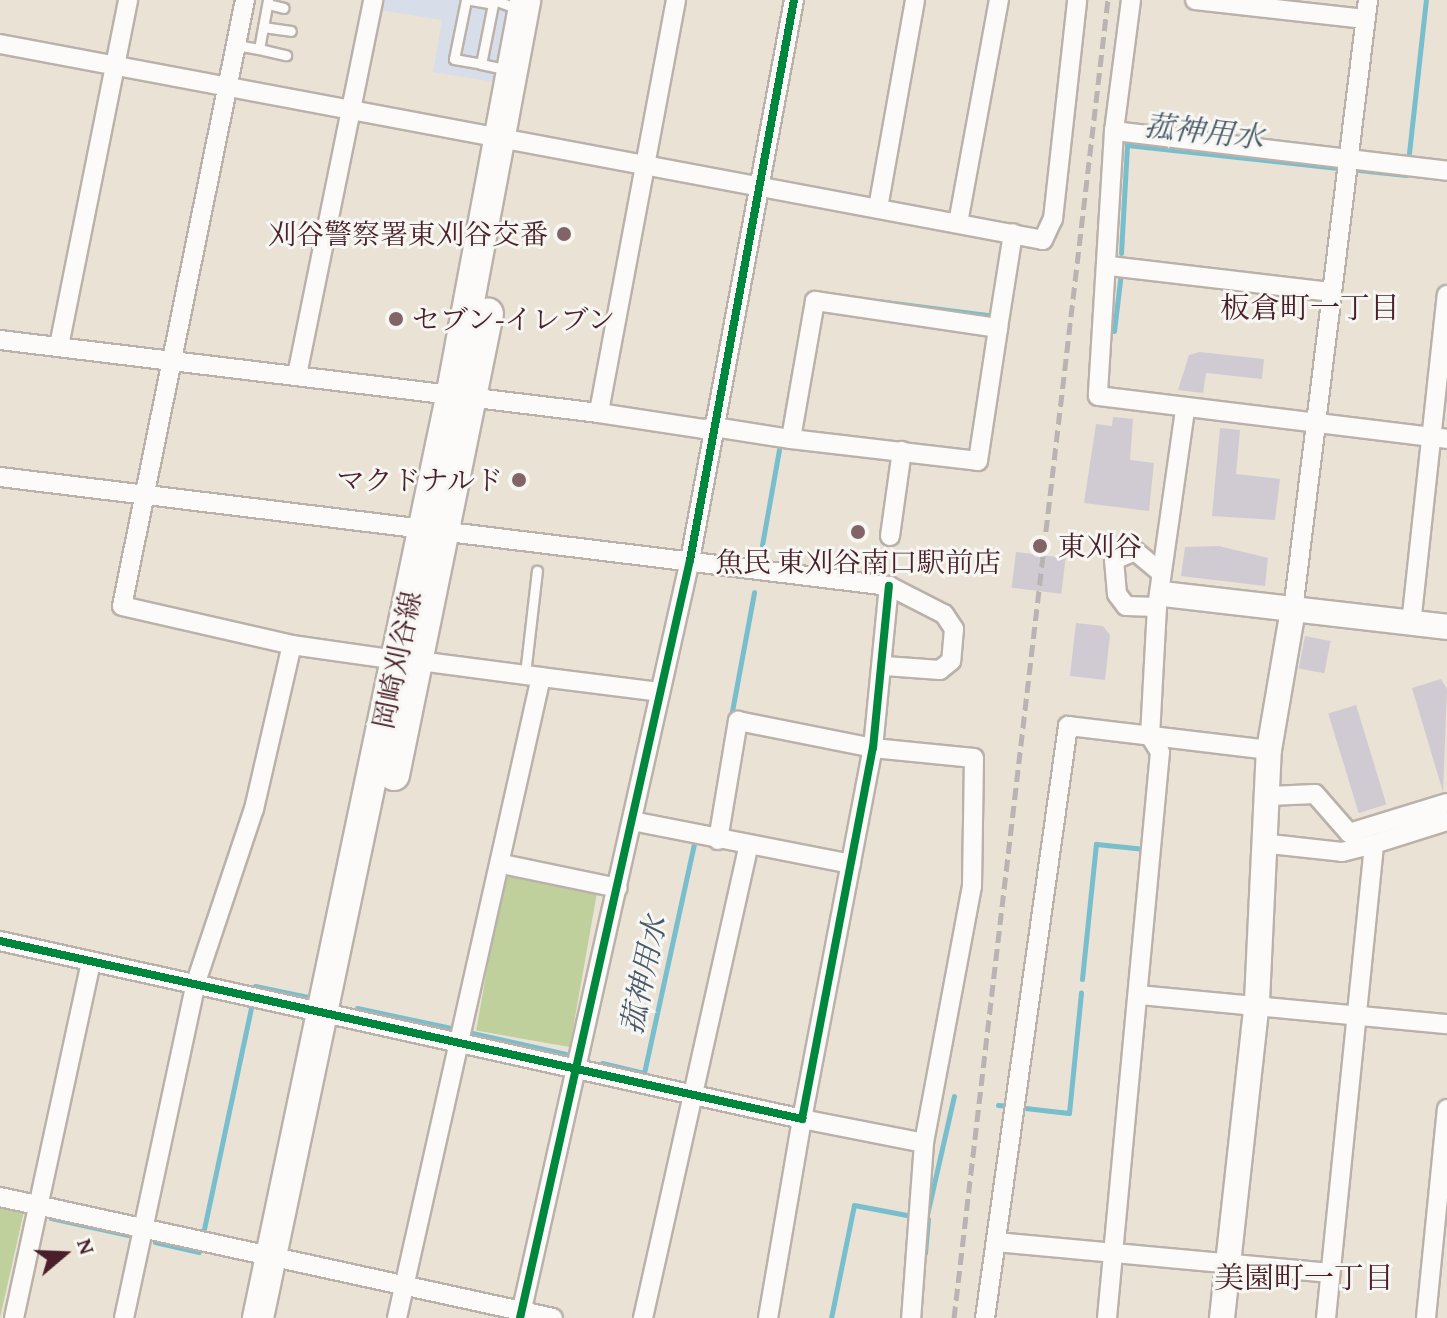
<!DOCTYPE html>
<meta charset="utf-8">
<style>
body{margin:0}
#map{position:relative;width:1447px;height:1318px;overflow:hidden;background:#e9e2d5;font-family:"Gentium Book Plus","Noto Serif JP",serif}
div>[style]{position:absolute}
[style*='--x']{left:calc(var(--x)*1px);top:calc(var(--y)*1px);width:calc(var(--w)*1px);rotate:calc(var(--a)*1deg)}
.built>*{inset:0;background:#d8dee9}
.green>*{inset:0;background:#bfd09c;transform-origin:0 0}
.stream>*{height:5px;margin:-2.5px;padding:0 2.5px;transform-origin:2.5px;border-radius:2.5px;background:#78becc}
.building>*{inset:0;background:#d0cbd2;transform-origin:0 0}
.roads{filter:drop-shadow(2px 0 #bab1aa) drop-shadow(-2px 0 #bab1aa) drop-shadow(0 2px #bab1aa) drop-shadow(0 -2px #bab1aa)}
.service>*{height:9px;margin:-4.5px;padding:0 4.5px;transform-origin:4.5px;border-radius:4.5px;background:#fcfbf9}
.minor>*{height:18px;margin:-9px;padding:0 9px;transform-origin:9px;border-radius:9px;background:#fcfbf9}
.tertiary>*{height:24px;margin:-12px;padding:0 12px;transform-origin:12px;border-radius:12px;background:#fcfbf9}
.primary>*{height:30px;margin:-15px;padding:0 15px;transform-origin:15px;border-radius:15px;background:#fcfbf9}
.rail>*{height:5px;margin-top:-2.5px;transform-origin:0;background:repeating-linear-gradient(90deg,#b9b3b3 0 12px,transparent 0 18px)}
.cycleway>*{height:8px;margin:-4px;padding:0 4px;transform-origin:4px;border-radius:4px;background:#00873e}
.dots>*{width:22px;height:22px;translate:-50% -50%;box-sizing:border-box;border:4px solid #f6f6f2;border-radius:50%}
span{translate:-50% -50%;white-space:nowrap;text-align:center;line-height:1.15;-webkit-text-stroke:6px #f6f6f2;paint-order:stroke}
.poi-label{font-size:28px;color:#4a1f2b}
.right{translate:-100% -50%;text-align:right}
.left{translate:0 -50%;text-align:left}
.street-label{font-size:28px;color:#4a1f2b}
.water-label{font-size:30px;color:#49596a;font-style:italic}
.neighbourhood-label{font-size:30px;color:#4a1f2b}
.north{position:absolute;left:24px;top:1214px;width:80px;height:80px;-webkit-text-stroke:6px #f6f6f2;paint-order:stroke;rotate:71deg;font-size:22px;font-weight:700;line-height:32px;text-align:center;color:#4a1f2b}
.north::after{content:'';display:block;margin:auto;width:28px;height:36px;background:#4a1f2b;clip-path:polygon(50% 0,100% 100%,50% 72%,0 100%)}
</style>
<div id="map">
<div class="built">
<i style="clip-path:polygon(381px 0,511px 0,495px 82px,433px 72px,442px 20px,379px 10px)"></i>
</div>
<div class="green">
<i style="left:504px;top:873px;width:95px;height:160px;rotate:10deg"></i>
<i style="clip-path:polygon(0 1206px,24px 1211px,0 1318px)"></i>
</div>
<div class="stream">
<i style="--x:1409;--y:153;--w:154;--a:-83.7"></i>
<i style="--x:1359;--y:170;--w:47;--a:6.1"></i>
<i style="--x:1121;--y:253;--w:108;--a:-86.8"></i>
<i style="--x:1127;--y:145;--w:212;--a:6.2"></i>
<i style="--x:878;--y:301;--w:110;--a:7.3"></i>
<i style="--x:1114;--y:331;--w:59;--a:-83.2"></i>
<i style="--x:784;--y:425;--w:59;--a:-80.2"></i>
<i style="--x:762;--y:545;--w:97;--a:-79.9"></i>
<i style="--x:730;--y:722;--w:132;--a:-79.5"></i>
<i style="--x:711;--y:829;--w:19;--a:-81"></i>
<i style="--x:1082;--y:979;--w:136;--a:-84.1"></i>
<i style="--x:1096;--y:844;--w:49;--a:5.8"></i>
<i style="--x:255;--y:986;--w:54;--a:11.7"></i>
<i style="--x:357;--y:1008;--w:96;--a:12"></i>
<i style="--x:472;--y:1033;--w:96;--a:12.6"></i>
<i style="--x:602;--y:1063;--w:43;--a:13.4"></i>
<i style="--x:644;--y:1073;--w:234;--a:-77.7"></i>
<i style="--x:998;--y:1105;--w:14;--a:4"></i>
<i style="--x:1025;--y:1108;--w:44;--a:6.5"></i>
<i style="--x:1069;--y:1113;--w:121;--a:-84.3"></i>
<i style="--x:51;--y:1218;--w:79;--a:12.4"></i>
<i style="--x:926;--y:1219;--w:126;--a:-77.2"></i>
<i style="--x:204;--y:1229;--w:227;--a:-78"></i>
<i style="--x:155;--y:1242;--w:45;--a:12.8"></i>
<i style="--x:925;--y:1253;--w:34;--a:-85"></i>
<i style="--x:831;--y:1318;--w:115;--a:-78.5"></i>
<i style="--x:854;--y:1205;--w:59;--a:10.7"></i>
</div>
<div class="building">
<i style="clip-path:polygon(1199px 352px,1264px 359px,1262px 379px,1206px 373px,1203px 393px,1178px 390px,1189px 355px)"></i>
<i style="clip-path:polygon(1113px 417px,1133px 419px,1130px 460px,1154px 463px,1149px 511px,1084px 503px,1096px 424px,1112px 426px)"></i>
<i style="clip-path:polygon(1220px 428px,1240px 430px,1236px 474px,1280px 479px,1275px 520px,1212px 516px)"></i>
<i style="clip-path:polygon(1219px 546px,1268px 558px,1265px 586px,1181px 576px,1185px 547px)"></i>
<i style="left:1016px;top:552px;width:50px;height:36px;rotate:7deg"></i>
<i style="clip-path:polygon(1076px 623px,1103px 626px,1110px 635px,1105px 680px,1070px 676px)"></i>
<i style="left:1305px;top:636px;width:26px;height:33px;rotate:11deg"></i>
<i style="clip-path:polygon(1441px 679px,1447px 689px,1443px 792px,1412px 688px)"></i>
<i style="left:1356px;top:705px;width:104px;height:29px;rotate:73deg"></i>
</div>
<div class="roads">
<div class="service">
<i style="--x:466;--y:0;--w:60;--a:101.5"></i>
<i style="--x:454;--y:59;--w:27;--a:10"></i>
<i style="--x:471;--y:0;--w:22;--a:10"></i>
<i style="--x:493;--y:4;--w:61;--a:101.3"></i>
<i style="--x:481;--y:64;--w:29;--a:12"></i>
<i style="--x:494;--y:0;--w:29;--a:20"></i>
<i style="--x:268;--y:4;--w:16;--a:14"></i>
<i style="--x:263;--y:27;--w:28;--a:8"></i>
<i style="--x:236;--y:45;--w:23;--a:10"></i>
<i style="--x:259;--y:49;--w:50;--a:-79.6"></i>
<i style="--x:259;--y:49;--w:28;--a:13"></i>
<i style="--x:525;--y:674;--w:104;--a:-83.4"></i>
</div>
<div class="minor">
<i style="--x:245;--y:0;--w:618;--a:101.47"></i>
<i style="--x:122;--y:606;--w:174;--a:12.9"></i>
<i style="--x:292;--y:645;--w:107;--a:8.1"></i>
<i style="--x:676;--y:0;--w:420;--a:100.6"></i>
<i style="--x:599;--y:413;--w:105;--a:8.7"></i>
<i style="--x:703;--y:429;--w:11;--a:-10"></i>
<i style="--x:714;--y:427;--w:78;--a:8.9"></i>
<i style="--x:791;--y:439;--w:188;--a:6.7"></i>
<i style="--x:978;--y:461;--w:134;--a:-81.4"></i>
<i style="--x:998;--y:328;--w:185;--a:-171.6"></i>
<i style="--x:815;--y:301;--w:140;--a:99.9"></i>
<i style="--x:1131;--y:0;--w:132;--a:97.4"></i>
<i style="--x:1114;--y:131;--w:265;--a:93.5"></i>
<i style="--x:1098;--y:396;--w:352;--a:7"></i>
<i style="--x:1195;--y:0;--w:171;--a:6.4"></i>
<i style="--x:0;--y:44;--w:1061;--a:10.64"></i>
<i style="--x:1043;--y:240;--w:23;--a:-65"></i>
<i style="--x:1053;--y:219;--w:220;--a:-83.7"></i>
<i style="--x:1114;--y:131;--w:335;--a:6.8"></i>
<i style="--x:878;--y:208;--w:211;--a:-79.9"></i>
<i style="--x:958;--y:223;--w:227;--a:-79.6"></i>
<i style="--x:1110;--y:266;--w:223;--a:6.7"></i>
<i style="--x:998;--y:328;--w:96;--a:-81"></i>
<i style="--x:0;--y:340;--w:603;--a:6.95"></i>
<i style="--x:59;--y:346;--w:353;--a:-78.7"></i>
<i style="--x:297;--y:375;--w:383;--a:-78.5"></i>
<i style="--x:0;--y:477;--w:896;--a:6.99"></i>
<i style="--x:889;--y:586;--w:62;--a:27"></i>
<i style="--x:944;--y:614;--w:18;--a:56"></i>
<i style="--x:954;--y:629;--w:32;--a:95"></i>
<i style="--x:951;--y:661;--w:14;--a:141"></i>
<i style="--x:940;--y:670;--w:55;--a:-175.8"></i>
<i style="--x:890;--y:536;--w:86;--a:-82"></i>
<i style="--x:1157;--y:607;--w:31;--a:-178"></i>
<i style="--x:1126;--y:606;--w:15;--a:-127"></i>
<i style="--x:1117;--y:594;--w:34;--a:-95"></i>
<i style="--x:1114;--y:560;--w:23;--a:-23"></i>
<i style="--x:1135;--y:551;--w:33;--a:40"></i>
<i style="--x:1293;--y:610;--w:615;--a:-82.99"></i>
<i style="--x:1411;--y:624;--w:331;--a:-83.8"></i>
<i style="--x:541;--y:677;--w:120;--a:7.2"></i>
<i style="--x:1269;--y:796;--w:46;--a:-2.5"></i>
<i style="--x:1315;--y:794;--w:52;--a:48.9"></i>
<i style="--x:1349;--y:833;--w:102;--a:-17"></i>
<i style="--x:632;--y:821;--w:223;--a:11.1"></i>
<i style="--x:718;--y:840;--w:121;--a:-80.5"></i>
<i style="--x:738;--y:721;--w:138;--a:11.3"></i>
<i style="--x:873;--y:748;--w:101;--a:5.7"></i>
<i style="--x:974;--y:758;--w:128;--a:90.9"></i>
<i style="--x:972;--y:886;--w:261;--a:100.6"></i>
<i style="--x:924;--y:1143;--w:175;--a:94.2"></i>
<i style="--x:1270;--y:844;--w:72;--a:6.3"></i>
<i style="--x:1342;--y:852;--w:33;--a:-14"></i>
<i style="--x:502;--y:864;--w:118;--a:11.7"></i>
<i style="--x:0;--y:941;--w:822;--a:12.51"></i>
<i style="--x:802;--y:1119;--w:378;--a:-79.2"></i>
<i style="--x:873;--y:748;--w:163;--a:-84.4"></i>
<i style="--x:1139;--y:995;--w:309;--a:5.4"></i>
<i style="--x:0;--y:1197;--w:566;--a:12.34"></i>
<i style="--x:997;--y:1242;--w:334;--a:5.3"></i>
<i style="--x:14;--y:1318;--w:365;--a:-77.8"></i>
<i style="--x:124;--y:1318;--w:344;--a:-77.9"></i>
<i style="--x:196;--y:982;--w:182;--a:-71.5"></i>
<i style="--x:254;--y:809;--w:168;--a:-77"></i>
<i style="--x:397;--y:1318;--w:657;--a:-77.34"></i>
<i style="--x:541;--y:677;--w:122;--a:-172.5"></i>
<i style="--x:520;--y:1318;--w:777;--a:-77.36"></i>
<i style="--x:690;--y:560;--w:570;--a:-79.48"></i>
<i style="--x:643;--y:1318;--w:482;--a:-77.4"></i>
<i style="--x:768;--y:1318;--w:202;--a:-80.3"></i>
<i style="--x:802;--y:1119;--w:124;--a:11.1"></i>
<i style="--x:985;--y:1318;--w:598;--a:-82.02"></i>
<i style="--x:1068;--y:726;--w:202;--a:6.8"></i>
<i style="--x:1107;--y:1318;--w:568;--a:-84.65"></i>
<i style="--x:1160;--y:752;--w:19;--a:-122"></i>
<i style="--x:1150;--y:736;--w:129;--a:-86.9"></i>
<i style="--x:1157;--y:607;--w:199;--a:-81.9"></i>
<i style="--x:1326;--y:1318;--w:476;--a:-84.2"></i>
<i style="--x:1374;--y:844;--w:77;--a:-17.5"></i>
<i style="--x:1426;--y:1318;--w:210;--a:-84.3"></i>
</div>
<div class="tertiary">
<i style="--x:1163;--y:594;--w:286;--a:6.6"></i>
<i style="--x:1222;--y:1318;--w:319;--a:-83.7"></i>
<i style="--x:1257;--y:1001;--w:251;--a:-87.3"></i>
<i style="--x:1269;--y:750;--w:142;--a:-80.3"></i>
</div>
<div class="primary">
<i style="--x:394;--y:775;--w:471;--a:-78.5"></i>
<i style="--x:258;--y:1318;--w:941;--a:-78.16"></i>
<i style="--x:451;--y:397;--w:404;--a:-79.4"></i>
</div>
</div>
<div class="rail">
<i style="--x:954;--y:1318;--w:1327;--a:-83.34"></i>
</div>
<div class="cycleway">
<i style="--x:0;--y:941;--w:822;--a:12.51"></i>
<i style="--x:802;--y:1119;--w:378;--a:-79.2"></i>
<i style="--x:873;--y:748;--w:163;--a:-84.4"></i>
<i style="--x:520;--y:1318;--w:777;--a:-77.36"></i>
<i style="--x:690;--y:560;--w:570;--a:-79.48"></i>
</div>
<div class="dots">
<i style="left:564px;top:234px;background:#826366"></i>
<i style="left:396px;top:319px;background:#826366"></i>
<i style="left:519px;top:480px;background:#826366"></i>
<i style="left:858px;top:532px;background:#826366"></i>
<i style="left:1040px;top:546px;background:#826366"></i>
</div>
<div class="poi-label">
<span class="right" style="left:548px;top:234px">刈谷警察署東刈谷交番</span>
<span class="left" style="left:412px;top:319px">セブン-イレブン</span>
<span class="right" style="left:503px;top:480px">マクドナルド</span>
<span class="left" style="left:1058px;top:546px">東刈谷</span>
<span style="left:858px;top:562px">魚民 東刈谷南口駅前店</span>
</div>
<div class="street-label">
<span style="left:397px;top:660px;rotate:-78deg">岡崎刈谷線</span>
</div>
<div class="water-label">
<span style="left:1204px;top:131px;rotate:6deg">菰神用水</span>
<span style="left:643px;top:975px;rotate:-78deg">菰神用水</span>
</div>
<div class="neighbourhood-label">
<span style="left:1310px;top:307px">板倉町一丁目</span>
<span style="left:1304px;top:1277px">美園町一丁目</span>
</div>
<div class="north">N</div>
</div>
